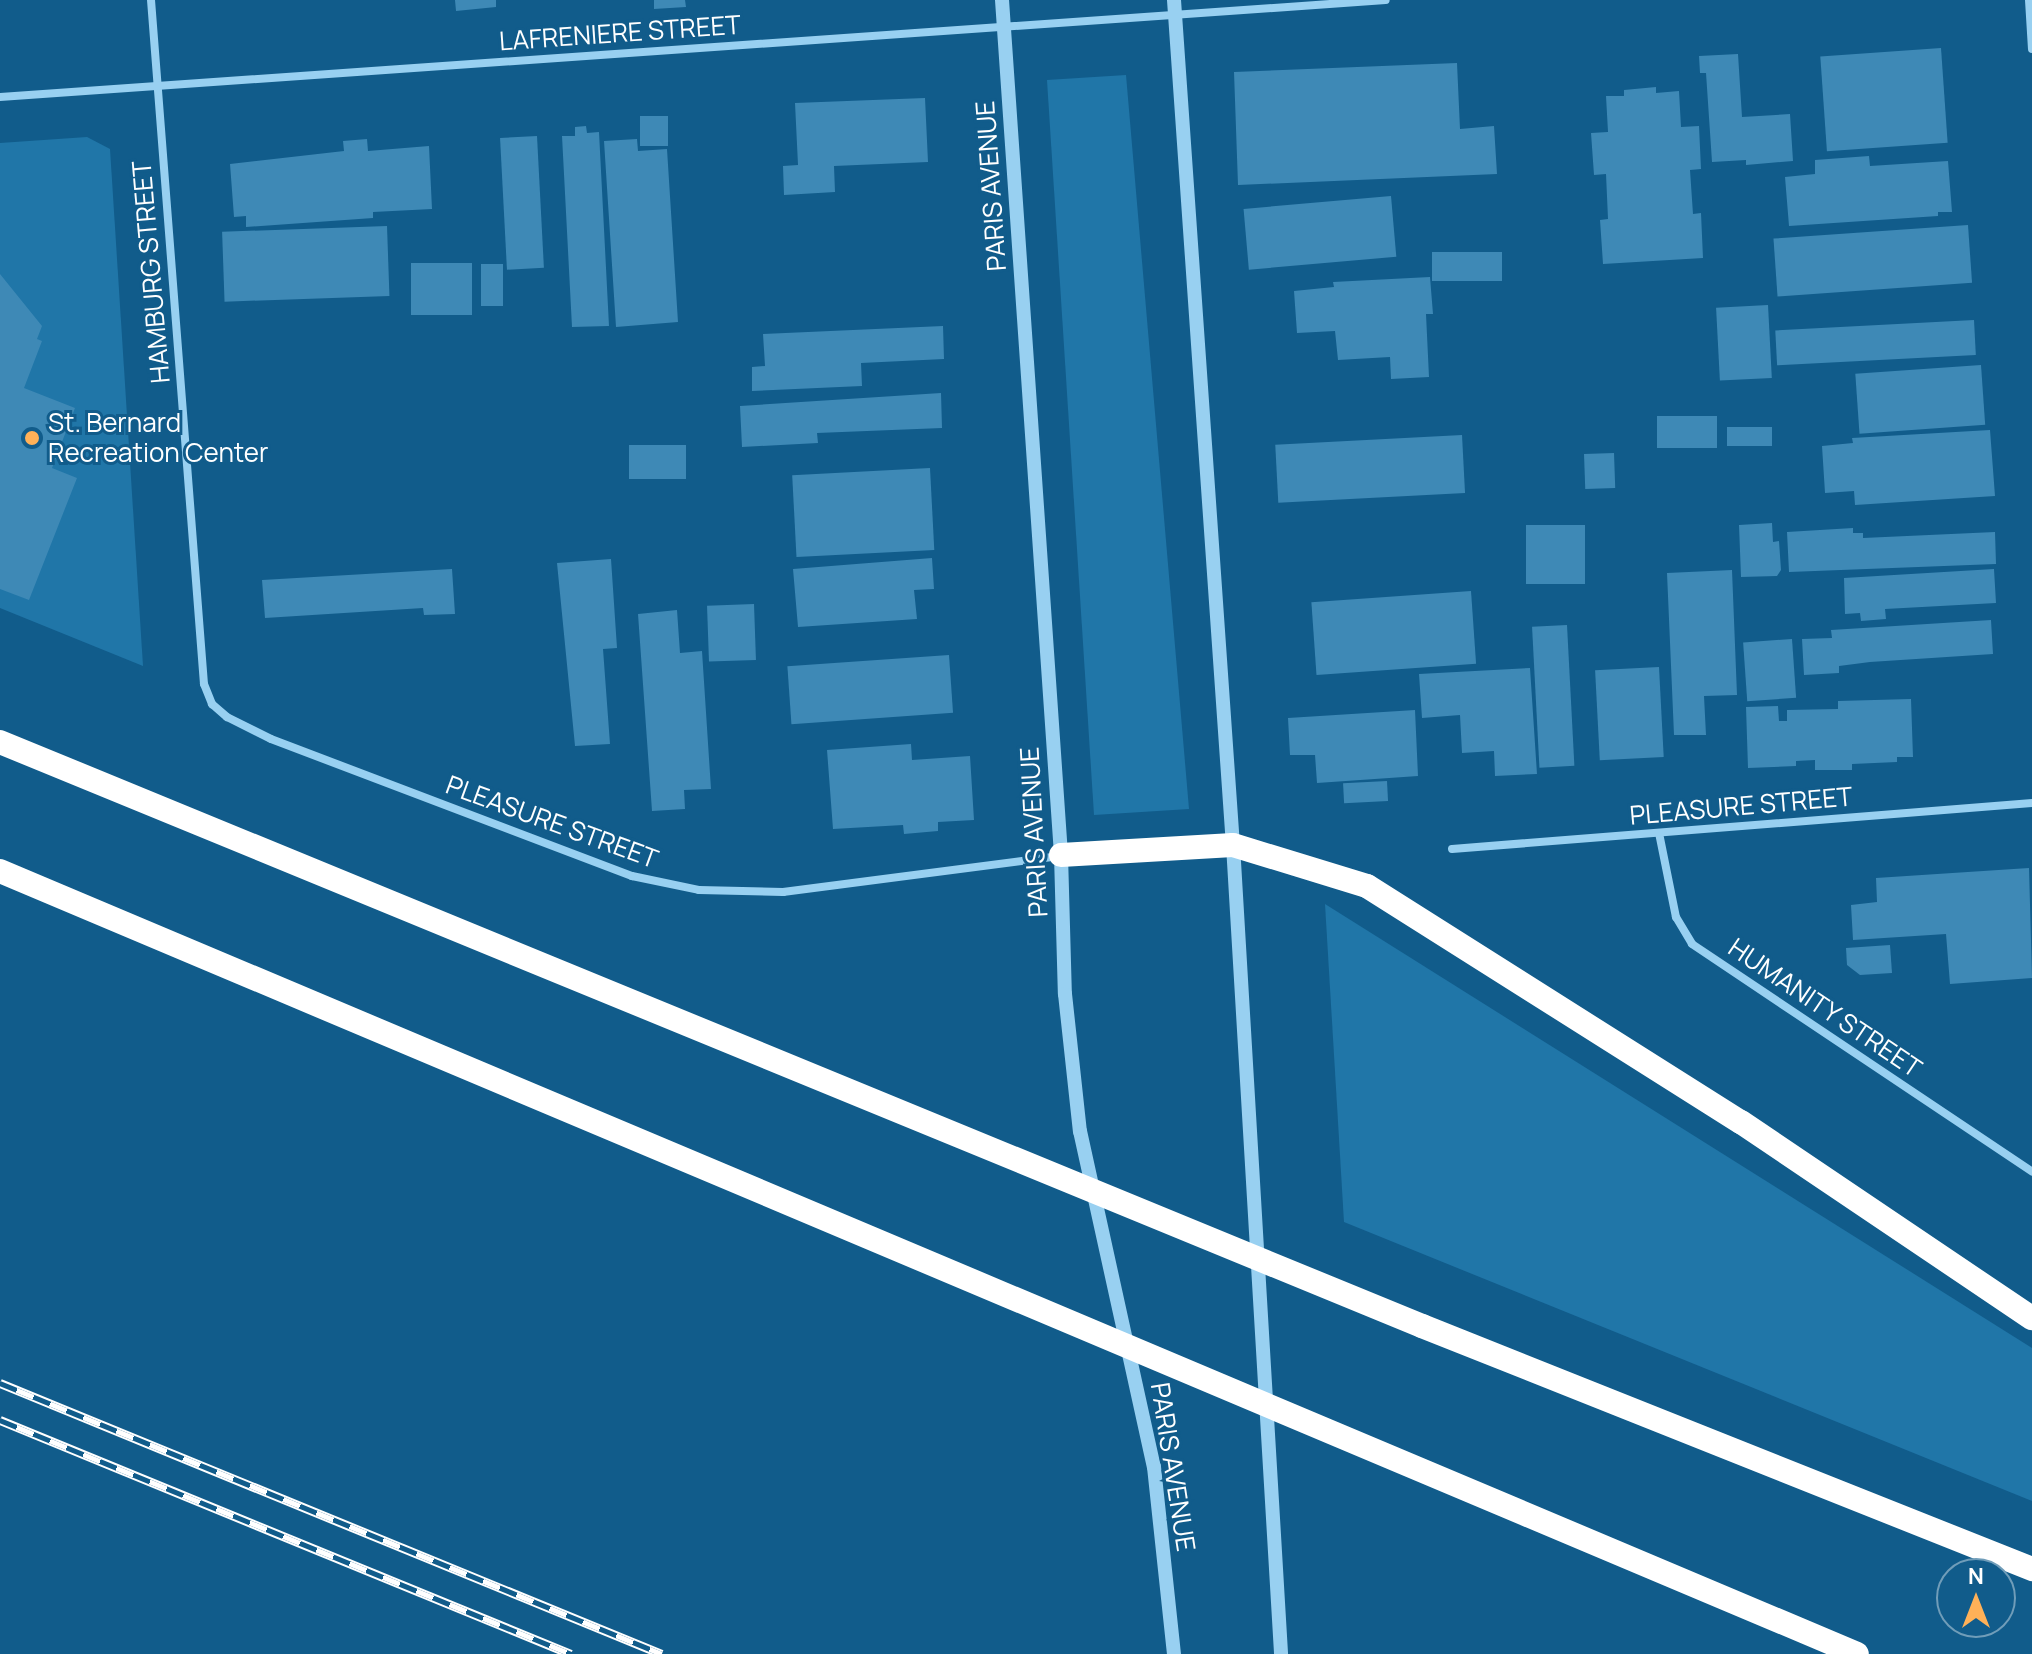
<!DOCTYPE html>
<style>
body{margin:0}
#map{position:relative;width:2032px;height:1654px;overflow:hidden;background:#115c8b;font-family:Manrope,sans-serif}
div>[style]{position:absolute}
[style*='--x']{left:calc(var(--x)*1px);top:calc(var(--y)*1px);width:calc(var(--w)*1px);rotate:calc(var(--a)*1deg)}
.green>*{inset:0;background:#2076a8}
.building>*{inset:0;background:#3e89b6;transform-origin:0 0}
.minor>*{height:8px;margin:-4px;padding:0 4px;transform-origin:4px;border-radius:4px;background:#98d0f1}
.tertiary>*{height:14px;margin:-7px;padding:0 7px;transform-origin:7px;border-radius:7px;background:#98d0f1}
.motorway>*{height:24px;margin:-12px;padding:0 12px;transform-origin:12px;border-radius:12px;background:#fff}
.rail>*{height:9px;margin-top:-4.5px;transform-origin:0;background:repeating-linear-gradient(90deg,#115c8b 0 18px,#fff 0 36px);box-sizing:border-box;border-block:2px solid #fff}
.motorway-bridge>*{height:24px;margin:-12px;padding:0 12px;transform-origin:12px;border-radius:12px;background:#fff}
.dots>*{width:22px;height:22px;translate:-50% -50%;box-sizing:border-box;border:4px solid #115c8b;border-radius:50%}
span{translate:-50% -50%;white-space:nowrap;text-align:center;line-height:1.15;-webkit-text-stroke:6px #115c8b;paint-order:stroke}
.street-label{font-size:26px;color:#fff}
.poi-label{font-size:26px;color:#fff}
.left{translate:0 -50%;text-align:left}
.north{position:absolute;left:1936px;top:1558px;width:80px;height:80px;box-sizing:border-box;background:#115c8b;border:2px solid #709db9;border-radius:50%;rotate:0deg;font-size:22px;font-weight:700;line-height:32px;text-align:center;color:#fff}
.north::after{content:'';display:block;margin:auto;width:28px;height:36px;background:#ffb158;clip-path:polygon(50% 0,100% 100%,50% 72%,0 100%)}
</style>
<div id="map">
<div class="green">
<i style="clip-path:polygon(1126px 75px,1189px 809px,1094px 815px,1047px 80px)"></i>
<i style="clip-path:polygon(87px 137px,110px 149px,143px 666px,0 608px,0 143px)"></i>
<i style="clip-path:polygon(1325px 904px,2032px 1348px,2032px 1501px,1344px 1222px)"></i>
</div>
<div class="building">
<i style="clip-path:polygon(455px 0,496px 0,496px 7px,456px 11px)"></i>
<i style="clip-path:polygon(654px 0,685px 0,686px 7px,654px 9px)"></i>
<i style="left:1941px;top:48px;width:95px;height:121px;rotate:86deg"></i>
<i style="clip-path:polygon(1738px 54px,1742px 117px,1790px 114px,1793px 161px,1746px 165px,1746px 160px,1712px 162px,1706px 73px,1700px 73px,1699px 56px)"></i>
<i style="clip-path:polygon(1457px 63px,1460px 129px,1494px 126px,1497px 174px,1238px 185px,1234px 72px)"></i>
<i style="clip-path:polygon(1656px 87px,1656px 93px,1679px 91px,1681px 127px,1699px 126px,1701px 169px,1690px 170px,1693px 214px,1701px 213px,1703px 258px,1603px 264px,1600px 220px,1608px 219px,1606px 174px,1594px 175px,1591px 133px,1608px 132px,1606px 96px,1624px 96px,1624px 90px)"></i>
<i style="clip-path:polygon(925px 98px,928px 162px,834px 166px,835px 192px,784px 195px,783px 166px,798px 165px,795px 103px)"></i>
<i style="left:640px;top:116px;width:28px;height:30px"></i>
<i style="clip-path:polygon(586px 126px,587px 133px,599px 132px,609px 326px,572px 327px,562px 136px,575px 136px,575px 127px)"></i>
<i style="left:537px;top:136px;width:132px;height:37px;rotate:87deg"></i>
<i style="clip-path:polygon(367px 139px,368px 151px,429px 146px,432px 209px,373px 212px,373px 218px,246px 227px,246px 216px,234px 217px,230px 164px,344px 151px,343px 141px)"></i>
<i style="clip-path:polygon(637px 139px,638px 151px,667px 149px,678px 322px,616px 327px,604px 141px)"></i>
<i style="clip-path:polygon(1869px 156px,1870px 166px,1948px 161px,1952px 212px,1938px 212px,1938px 216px,1789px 226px,1785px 177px,1815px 174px,1815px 160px)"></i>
<i style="left:1391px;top:196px;width:61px;height:148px;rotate:85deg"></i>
<i style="left:1968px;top:225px;width:58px;height:195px;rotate:86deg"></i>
<i style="left:387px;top:226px;width:70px;height:165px;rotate:88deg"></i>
<i style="left:1502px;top:252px;width:29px;height:70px;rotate:90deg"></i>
<i style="left:411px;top:263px;width:61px;height:52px"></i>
<i style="left:481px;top:264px;width:22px;height:42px"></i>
<i style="clip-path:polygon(0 274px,42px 326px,37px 339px,42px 341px,24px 388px,75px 408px,52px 468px,77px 478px,29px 600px,0 589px)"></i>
<i style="clip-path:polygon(1430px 277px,1433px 314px,1426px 314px,1429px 377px,1391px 379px,1390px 357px,1338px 360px,1335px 331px,1297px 333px,1294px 291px,1334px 287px,1333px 282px)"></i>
<i style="left:1768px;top:305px;width:73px;height:52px;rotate:87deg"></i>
<i style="left:1974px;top:320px;width:35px;height:199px;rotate:87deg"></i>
<i style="clip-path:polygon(943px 326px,944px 359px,861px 363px,862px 386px,752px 391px,752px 367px,765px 366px,763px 334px)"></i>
<i style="left:1981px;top:365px;width:60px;height:126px;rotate:86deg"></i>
<i style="clip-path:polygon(941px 393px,942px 428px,817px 433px,818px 443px,742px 447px,740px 406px)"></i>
<i style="left:1717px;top:416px;width:32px;height:60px;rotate:90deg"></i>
<i style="left:1727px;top:427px;width:45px;height:19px"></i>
<i style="clip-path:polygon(1990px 430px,1995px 496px,1855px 505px,1854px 491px,1825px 493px,1822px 446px,1853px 443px,1852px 438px)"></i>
<i style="left:1462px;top:435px;width:58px;height:187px;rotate:87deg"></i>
<i style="left:686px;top:445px;width:34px;height:57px;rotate:90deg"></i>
<i style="left:1614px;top:453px;width:35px;height:30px;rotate:88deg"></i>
<i style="left:930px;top:468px;width:82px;height:138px;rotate:87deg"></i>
<i style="clip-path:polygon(1772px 523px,1773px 542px,1779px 541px,1781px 570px,1777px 576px,1741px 577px,1739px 525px)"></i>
<i style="left:1585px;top:525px;width:59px;height:59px;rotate:90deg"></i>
<i style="clip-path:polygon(1853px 528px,1853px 533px,1863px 533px,1863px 538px,1995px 532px,1996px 564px,1789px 572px,1787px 532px)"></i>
<i style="clip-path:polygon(932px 558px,934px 589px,914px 590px,917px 619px,798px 627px,793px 569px)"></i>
<i style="clip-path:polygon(611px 559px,617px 648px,603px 649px,610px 744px,575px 746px,557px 563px)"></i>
<i style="clip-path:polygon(452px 569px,455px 614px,424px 615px,423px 608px,265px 618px,262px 580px)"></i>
<i style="clip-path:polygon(1994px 569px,1996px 603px,1885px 609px,1886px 619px,1861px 621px,1860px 613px,1845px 614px,1844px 578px)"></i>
<i style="clip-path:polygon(1732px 570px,1737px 695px,1704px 696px,1706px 735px,1674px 735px,1667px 573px)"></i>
<i style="left:1471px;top:591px;width:73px;height:160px;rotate:86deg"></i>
<i style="left:754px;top:604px;width:56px;height:47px;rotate:88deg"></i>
<i style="clip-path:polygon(677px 610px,680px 653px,702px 651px,711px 789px,684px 790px,685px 809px,652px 811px,638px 614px)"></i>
<i style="clip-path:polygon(1991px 620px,1993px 654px,1870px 662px,1839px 666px,1839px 673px,1804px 675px,1802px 639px,1832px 638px,1831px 630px)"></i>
<i style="left:1567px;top:625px;width:141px;height:35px;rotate:87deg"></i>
<i style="left:1792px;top:639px;width:59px;height:49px;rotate:86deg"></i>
<i style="left:949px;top:655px;width:58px;height:162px;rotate:86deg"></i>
<i style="left:1659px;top:667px;width:90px;height:64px;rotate:87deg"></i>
<i style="clip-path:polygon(1530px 668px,1537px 774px,1495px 776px,1494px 751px,1462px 753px,1460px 715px,1422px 718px,1419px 674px)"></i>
<i style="clip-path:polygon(1911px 699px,1913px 757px,1897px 757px,1897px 762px,1852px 764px,1852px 770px,1815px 770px,1815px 760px,1796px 761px,1796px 766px,1748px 768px,1746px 707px,1778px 706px,1779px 721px,1787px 721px,1787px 710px,1838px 709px,1838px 701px)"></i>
<i style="clip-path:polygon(1415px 710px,1418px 776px,1317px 783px,1315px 755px,1290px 755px,1288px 718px)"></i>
<i style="clip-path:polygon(911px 744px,912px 760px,970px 756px,974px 820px,938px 822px,938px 831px,904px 834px,903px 825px,833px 829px,827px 750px)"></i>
<i style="left:1387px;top:781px;width:20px;height:44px;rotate:87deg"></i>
<i style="clip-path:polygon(2029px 868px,2032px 978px,1950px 984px,1946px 934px,1853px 940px,1851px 905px,1877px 902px,1876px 878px)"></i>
<i style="clip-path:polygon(1890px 945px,1892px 973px,1860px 975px,1847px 965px,1846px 948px)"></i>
</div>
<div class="minor">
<i style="--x:151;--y:0;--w:686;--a:85.57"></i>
<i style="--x:204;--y:684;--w:22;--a:68"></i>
<i style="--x:212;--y:704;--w:20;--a:41"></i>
<i style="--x:227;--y:717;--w:49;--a:26.6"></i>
<i style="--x:271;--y:739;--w:386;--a:20.8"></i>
<i style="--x:632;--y:876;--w:68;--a:11.8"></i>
<i style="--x:699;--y:890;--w:84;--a:1.4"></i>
<i style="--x:783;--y:892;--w:279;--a:-7.4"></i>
<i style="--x:2029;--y:0;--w:49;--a:86.5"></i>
<i style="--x:0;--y:97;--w:1389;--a:-4"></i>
<i style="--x:1659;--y:833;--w:86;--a:78.6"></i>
<i style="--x:1676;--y:917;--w:31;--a:59"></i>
<i style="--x:1692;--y:944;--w:409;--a:33.8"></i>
<i style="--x:1452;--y:849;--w:582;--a:-4.53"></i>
</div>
<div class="tertiary">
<i style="--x:1002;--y:0;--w:857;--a:86.05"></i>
<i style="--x:1061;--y:855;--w:139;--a:88.4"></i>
<i style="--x:1065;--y:994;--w:138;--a:83.8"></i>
<i style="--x:1080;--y:1131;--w:344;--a:77.6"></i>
<i style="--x:1154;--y:1467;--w:188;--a:83.9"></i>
<i style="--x:1174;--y:0;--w:847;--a:86.01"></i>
<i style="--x:1233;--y:845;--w:810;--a:86.6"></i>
</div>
<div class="motorway">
<i style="--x:1061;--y:855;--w:172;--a:-3.3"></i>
<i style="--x:1233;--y:845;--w:140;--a:17"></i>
<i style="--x:1367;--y:886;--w:442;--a:32.3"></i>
<i style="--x:1741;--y:1122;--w:351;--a:34"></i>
</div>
<div class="rail">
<i style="--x:0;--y:1383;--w:715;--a:22.26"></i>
<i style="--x:0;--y:1420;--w:617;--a:22.28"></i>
</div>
<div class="motorway-bridge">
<i style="--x:0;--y:742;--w:1537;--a:22.33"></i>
<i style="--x:1422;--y:1326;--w:657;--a:21.72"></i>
<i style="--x:0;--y:871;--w:2015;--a:22.86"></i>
</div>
<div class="dots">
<i style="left:32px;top:438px;background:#ffb158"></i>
</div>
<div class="street-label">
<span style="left:620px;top:33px;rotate:-4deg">LAFRENIERE STREET</span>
<span style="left:991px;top:186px;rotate:-94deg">PARIS AVENUE</span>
<span style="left:151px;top:272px;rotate:-95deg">HAMBURG STREET</span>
<span style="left:1741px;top:806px;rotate:-5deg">PLEASURE STREET</span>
<span style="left:552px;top:822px;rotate:20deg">PLEASURE STREET</span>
<span style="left:1034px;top:832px;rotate:-93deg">PARIS AVENUE</span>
<span style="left:1825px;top:1008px;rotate:34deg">HUMANITY STREET</span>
<span style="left:1173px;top:1467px;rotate:81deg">PARIS AVENUE</span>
</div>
<div class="poi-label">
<span class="left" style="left:48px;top:438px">St. Bernard<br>Recreation Center</span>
</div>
<div class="north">N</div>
</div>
